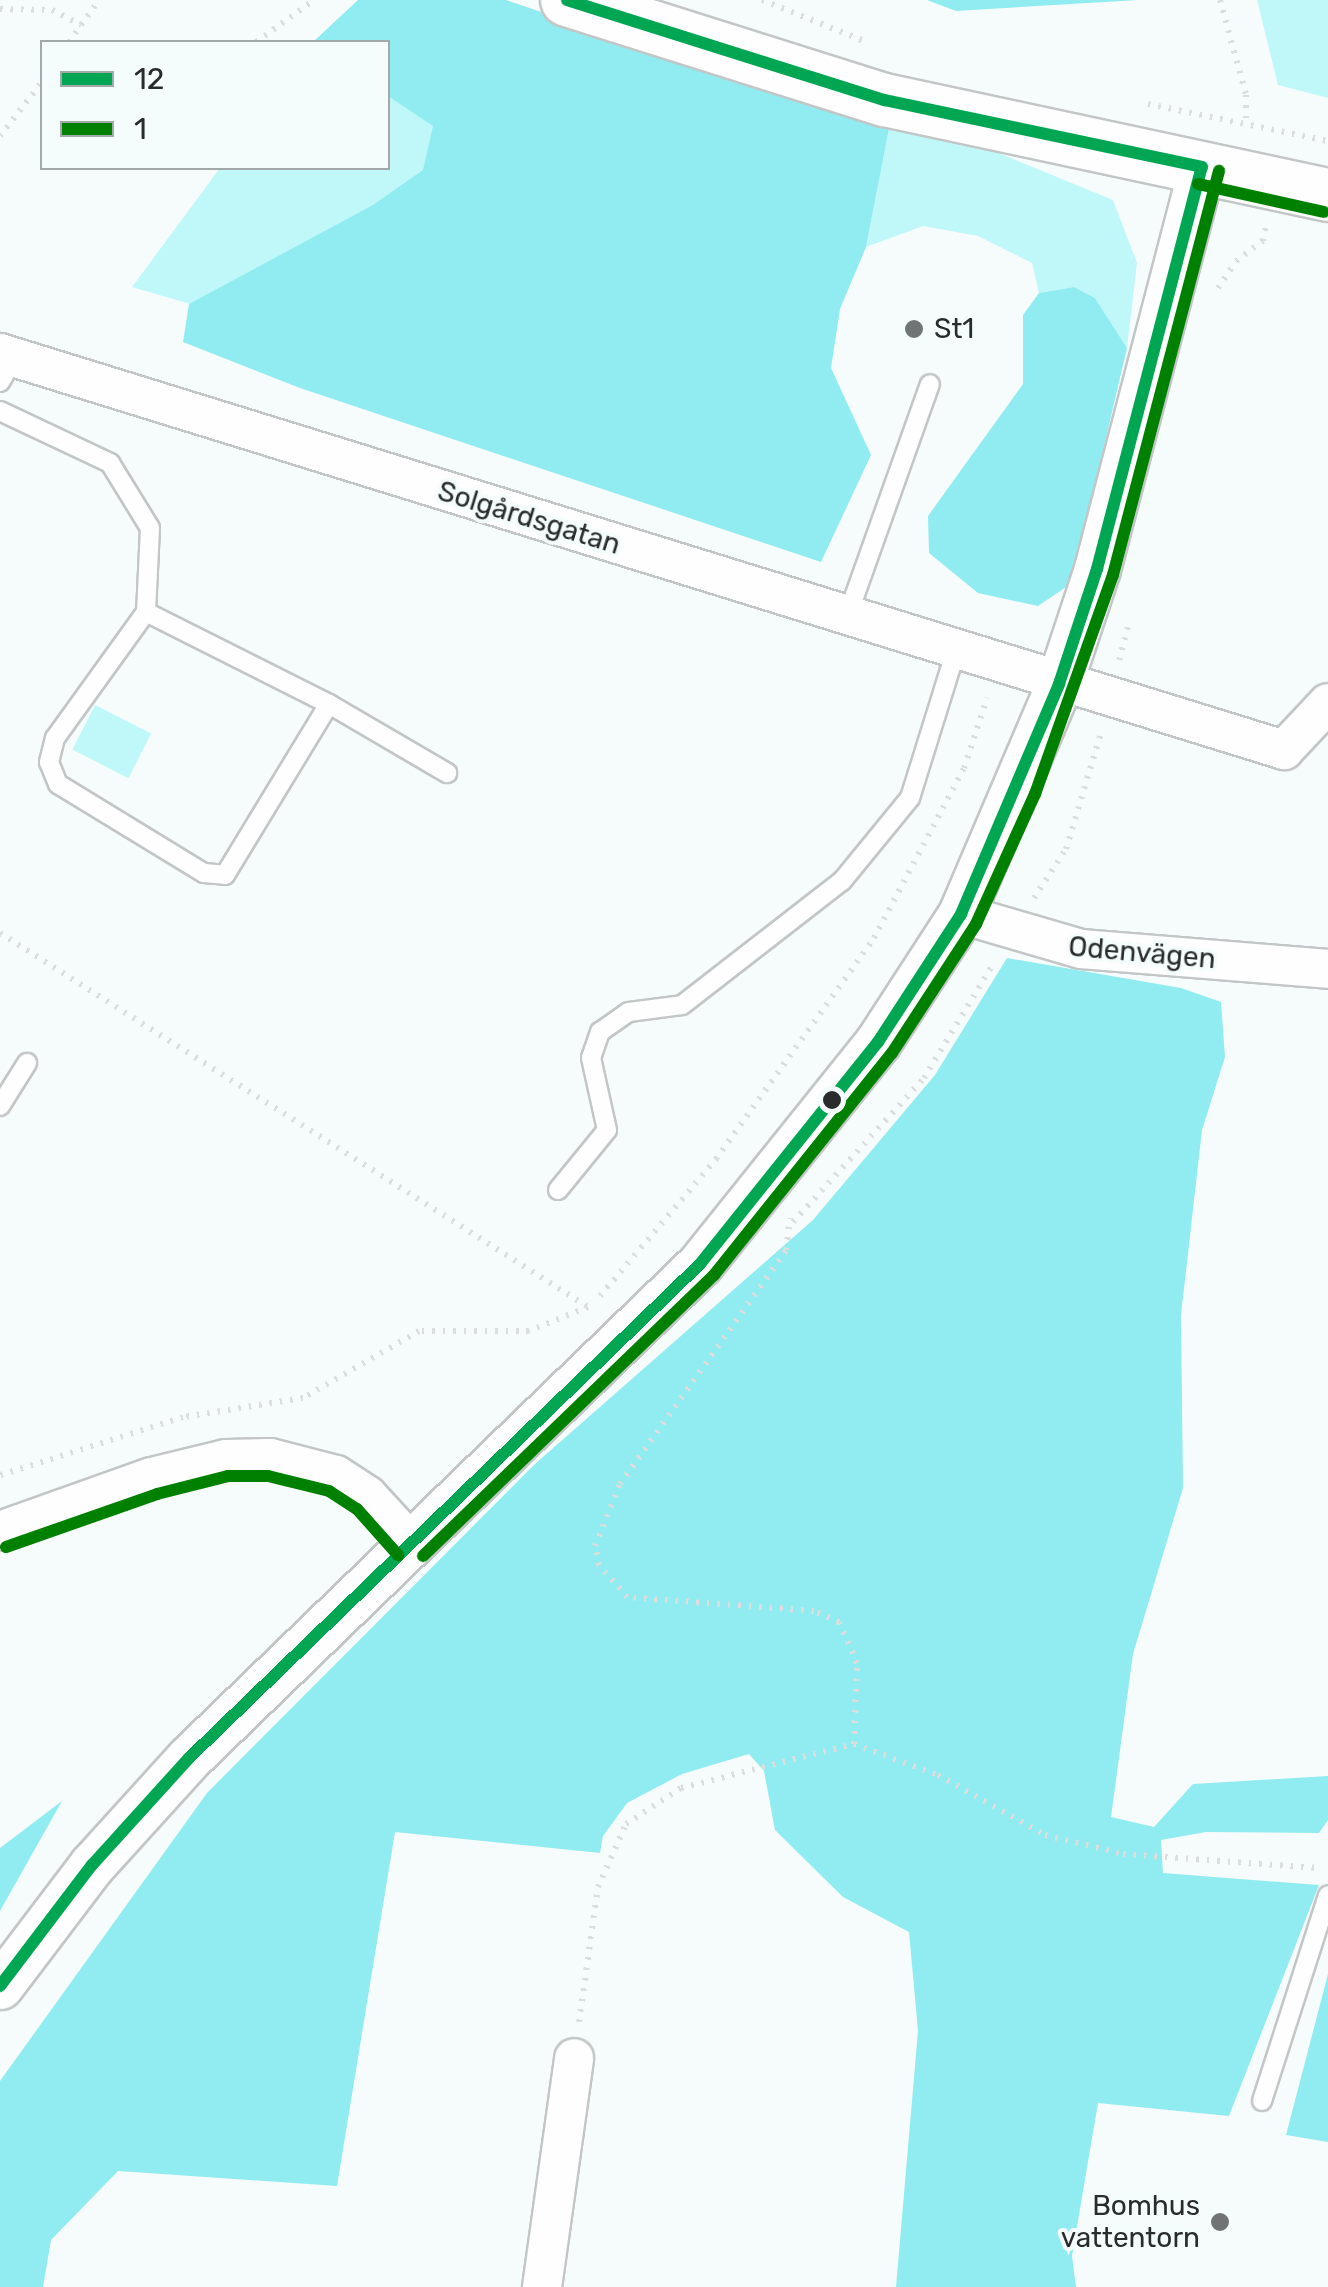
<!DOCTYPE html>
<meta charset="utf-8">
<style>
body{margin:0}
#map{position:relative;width:1328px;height:2287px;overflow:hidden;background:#f6fbfb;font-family:Rubik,sans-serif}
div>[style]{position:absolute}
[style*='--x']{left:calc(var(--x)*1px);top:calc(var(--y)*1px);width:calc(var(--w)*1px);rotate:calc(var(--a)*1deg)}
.green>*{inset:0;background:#c0f8fa;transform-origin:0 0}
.forest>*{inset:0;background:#90ecf0}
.path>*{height:6px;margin-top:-3px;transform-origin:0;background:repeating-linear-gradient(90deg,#dcdddd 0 2.5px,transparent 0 10.5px)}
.roads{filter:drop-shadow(2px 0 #c2c6c6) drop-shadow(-2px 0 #c2c6c6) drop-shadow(0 2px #c2c6c6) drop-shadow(0 -2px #c2c6c6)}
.service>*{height:18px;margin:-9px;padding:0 9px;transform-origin:9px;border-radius:9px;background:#fefefe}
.minor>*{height:38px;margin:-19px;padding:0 19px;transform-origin:19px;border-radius:19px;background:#fefefe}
.tertiary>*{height:45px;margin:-22.5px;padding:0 22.5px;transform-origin:22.5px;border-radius:22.5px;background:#fefefe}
.secondary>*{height:52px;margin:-26px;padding:0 26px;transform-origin:26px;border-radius:26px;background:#fefefe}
.bus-1>*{height:12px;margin:-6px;padding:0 6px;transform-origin:6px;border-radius:6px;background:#00a651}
.bus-2>*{height:12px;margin:-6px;padding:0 6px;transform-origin:6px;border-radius:6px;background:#008000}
.dots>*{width:28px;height:28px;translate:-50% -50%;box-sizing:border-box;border:5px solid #f5fcfc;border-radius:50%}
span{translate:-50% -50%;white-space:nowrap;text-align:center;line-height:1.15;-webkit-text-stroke:8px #f5fcfc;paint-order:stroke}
.poi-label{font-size:28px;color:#292b2c}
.left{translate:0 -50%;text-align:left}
.right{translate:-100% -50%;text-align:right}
.street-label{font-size:28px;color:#292b2c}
.legend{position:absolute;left:40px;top:40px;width:350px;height:130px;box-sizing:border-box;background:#f5fcfc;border:2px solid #a3a8a9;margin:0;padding:12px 18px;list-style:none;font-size:30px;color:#292b2c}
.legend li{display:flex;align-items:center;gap:20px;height:50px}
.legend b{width:50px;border:2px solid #a3a8a9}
</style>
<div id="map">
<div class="green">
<i style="clip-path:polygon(1257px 0,1328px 0,1328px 98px,1278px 85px)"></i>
<i style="clip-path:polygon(388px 68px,696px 161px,598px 423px,132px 287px,220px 168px,388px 168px)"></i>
<i style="clip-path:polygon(889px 129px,991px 150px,1113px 200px,1137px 263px,1127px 348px,1095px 298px,1074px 287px,1039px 293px,1032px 263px,978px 236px,923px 226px,866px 247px)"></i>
<i style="left:95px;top:705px;width:63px;height:50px;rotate:27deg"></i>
</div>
<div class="forest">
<i style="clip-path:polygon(358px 0,506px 0,889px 129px,866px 247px,840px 309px,831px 368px,871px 455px,821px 562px,300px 388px,183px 342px,189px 304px,373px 205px,423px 170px,433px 126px,388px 96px,388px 42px,313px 42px)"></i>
<i style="clip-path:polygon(927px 0,1138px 0,956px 11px)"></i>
<i style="clip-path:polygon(1074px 287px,1095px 298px,1127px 348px,1072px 583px,1038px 606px,978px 593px,929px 553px,928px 516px,1023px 384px,1023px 315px,1039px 293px)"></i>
<i style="clip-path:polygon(1007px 958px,1181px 988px,1221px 1002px,1225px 1057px,1202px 1130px,1181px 1315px,1183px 1488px,1133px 1654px,1111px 1817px,1154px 1827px,1193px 1784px,1328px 1776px,1328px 1820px,1319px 1833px,1206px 1832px,1161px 1840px,1163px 1873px,1319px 1885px,1229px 2116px,1098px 2103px,1072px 2256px,1076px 2287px,896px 2287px,918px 2031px,909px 1932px,843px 1897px,775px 1830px,764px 1771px,749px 1754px,682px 1774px,627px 1803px,603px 1836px,600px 1853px,395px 1832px,337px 2186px,118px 2171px,51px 2240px,43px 2287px,0 2287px,0 2081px,207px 1793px,535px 1464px,813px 1220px,935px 1075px)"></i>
<i style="clip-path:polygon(62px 1801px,0 1911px,0 1848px)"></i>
<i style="clip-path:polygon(1328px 1974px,1328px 2142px,1286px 2135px)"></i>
</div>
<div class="path">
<i style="--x:762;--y:0;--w:115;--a:21.9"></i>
<i style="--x:1220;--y:0;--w:98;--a:74.7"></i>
<i style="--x:1246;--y:95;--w:27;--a:90"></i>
<i style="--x:0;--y:9;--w:52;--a:1.1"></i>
<i style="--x:52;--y:10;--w:33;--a:27"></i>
<i style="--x:69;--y:42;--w:52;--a:-54.5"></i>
<i style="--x:256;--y:42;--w:72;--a:-35.9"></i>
<i style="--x:1148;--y:104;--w:184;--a:11.6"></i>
<i style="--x:0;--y:136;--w:68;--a:-52.1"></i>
<i style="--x:1218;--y:288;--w:32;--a:-56"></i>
<i style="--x:1236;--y:261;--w:34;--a:-37"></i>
<i style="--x:1263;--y:241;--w:16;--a:-79"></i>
<i style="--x:1119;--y:660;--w:42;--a:-75"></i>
<i style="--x:1034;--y:898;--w:59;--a:-56.9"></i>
<i style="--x:1066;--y:849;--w:124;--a:-73.2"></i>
<i style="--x:0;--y:933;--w:697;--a:32.46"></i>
<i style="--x:588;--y:1307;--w:64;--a:157.9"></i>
<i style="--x:529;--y:1331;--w:110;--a:180"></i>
<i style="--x:419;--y:1331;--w:134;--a:150"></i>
<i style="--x:303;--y:1398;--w:121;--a:171"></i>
<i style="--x:183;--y:1417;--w:192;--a:162.4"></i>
<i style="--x:793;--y:1222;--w:195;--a:-47.7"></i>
<i style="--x:924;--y:1078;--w:133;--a:-58.8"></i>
<i style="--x:600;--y:1296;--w:180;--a:-49.7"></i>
<i style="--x:716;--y:1159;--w:272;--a:-54.4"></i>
<i style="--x:874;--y:938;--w:192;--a:-62.1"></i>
<i style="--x:964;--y:768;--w:74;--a:-71.8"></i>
<i style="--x:854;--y:1744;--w:90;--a:20.3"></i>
<i style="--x:938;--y:1775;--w:123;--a:29.3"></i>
<i style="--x:1045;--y:1835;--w:80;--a:13.7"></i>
<i style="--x:1123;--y:1854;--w:195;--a:4.1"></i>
<i style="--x:579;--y:2022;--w:136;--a:-82"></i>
<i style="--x:598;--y:1887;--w:69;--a:-66"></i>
<i style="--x:626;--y:1824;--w:66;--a:-33.2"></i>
<i style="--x:681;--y:1788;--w:179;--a:-14.3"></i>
<i style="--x:854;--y:1744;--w:81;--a:-87.9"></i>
<i style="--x:857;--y:1663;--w:45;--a:-113.7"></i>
<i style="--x:839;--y:1622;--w:27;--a:-156"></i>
<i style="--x:814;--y:1611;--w:188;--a:-175.7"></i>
<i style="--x:627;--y:1597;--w:43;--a:-131.2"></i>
<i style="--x:599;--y:1565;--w:19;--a:-102"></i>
<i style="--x:595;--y:1546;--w:67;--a:-68"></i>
<i style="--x:620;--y:1484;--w:287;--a:-54.6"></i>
<i style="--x:786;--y:1250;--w:32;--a:-83"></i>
</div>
<div class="roads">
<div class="service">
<i style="--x:0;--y:382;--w:29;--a:-59"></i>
<i style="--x:0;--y:411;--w:122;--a:25.3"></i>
<i style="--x:110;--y:463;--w:76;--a:58.4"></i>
<i style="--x:150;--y:528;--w:84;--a:92.7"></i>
<i style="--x:146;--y:612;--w:155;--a:125.8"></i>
<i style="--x:55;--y:738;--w:25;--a:104"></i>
<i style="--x:49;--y:762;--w:24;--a:68"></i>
<i style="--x:58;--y:784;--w:171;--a:31.4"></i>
<i style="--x:204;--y:873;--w:21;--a:5"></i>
<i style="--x:225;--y:875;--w:200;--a:-58.7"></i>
<i style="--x:329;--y:704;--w:137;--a:30.3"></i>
<i style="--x:146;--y:612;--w:205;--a:26.7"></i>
<i style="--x:847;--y:617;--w:247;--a:-70.4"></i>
<i style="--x:0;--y:1106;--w:51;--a:-57.9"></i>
<i style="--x:558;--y:1190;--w:77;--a:-50.8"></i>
<i style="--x:607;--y:1130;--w:74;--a:-102.5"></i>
<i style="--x:591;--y:1058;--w:28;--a:-71"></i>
<i style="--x:600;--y:1032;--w:35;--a:-35"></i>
<i style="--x:629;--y:1012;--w:53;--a:-7.5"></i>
<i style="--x:682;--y:1005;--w:202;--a:-37.8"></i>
<i style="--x:842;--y:881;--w:107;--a:-50.7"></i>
<i style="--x:910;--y:798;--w:155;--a:-72.7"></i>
<i style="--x:1262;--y:2101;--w:216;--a:-72.2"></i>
</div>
<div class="minor">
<i style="--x:0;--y:353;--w:1344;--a:17.18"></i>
<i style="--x:1284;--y:750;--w:64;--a:-46.9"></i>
<i style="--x:961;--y:914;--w:125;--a:16.3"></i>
<i style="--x:1081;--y:949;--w:248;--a:4.6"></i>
<i style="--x:0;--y:1531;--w:161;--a:-19.6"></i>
<i style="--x:152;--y:1477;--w:76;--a:-13.7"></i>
<i style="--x:226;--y:1459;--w:44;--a:-1.3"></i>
<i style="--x:270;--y:1458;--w:68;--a:14.4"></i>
<i style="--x:336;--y:1475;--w:38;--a:33"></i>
<i style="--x:368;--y:1496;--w:64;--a:47.5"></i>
<i style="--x:542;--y:2287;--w:231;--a:-82"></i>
</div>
<div class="tertiary">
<i style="--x:0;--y:1986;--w:152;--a:-52.8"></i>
<i style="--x:92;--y:1865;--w:144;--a:-47.8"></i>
<i style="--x:189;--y:1758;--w:711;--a:-44.03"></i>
<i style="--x:700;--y:1264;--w:285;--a:-51.3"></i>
<i style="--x:878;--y:1042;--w:153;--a:-57"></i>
<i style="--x:961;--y:914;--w:250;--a:-66.9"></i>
<i style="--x:1059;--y:684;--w:121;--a:-71.7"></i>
<i style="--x:1097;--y:569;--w:415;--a:-75.4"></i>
</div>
<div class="secondary">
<i style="--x:567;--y:0;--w:333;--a:17.5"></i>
<i style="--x:885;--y:100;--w:453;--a:12.1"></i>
</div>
</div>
<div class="bus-1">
<i style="--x:567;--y:0;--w:333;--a:17.5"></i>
<i style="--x:885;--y:100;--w:324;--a:11.9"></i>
<i style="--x:0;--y:1986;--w:152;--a:-52.8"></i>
<i style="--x:92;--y:1865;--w:144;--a:-47.8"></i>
<i style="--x:189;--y:1758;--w:711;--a:-44.03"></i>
<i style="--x:700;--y:1264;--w:285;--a:-51.3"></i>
<i style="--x:878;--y:1042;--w:153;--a:-57"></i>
<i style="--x:961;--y:914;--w:250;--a:-66.9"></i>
<i style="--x:1059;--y:684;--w:121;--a:-71.7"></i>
<i style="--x:1097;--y:569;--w:415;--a:-75.4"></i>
</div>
<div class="bus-2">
<i style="--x:1198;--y:184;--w:129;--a:12.5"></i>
<i style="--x:6;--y:1547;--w:160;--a:-19.3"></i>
<i style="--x:157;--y:1494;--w:73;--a:-14.2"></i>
<i style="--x:228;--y:1476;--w:40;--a:0"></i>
<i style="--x:268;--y:1476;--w:63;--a:13.8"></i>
<i style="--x:329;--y:1491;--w:33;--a:33"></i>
<i style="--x:357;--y:1509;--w:62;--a:48.3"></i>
<i style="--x:423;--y:1556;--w:405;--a:-44"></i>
<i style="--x:714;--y:1275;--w:285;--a:-51.3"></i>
<i style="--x:892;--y:1053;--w:154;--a:-56.9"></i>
<i style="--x:976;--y:924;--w:143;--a:-65.6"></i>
<i style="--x:1035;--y:794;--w:232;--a:-70.4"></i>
<i style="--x:1113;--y:575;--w:418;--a:-75.3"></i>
</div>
<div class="dots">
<i style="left:914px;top:329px;background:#717474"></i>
<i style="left:832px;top:1100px;background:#292b2c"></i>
<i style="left:1220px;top:2222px;background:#717474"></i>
</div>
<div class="poi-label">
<span class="left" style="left:934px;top:329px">St1</span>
<span class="right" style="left:1200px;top:2222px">Bomhus<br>vattentorn</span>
</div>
<div class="street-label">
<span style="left:529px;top:518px;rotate:17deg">Solgårdsgatan</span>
<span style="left:1142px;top:953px;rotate:5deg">Odenvägen</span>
</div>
<ul class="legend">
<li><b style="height:12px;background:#00a651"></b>12</li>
<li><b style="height:12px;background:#008000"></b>1</li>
</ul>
</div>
